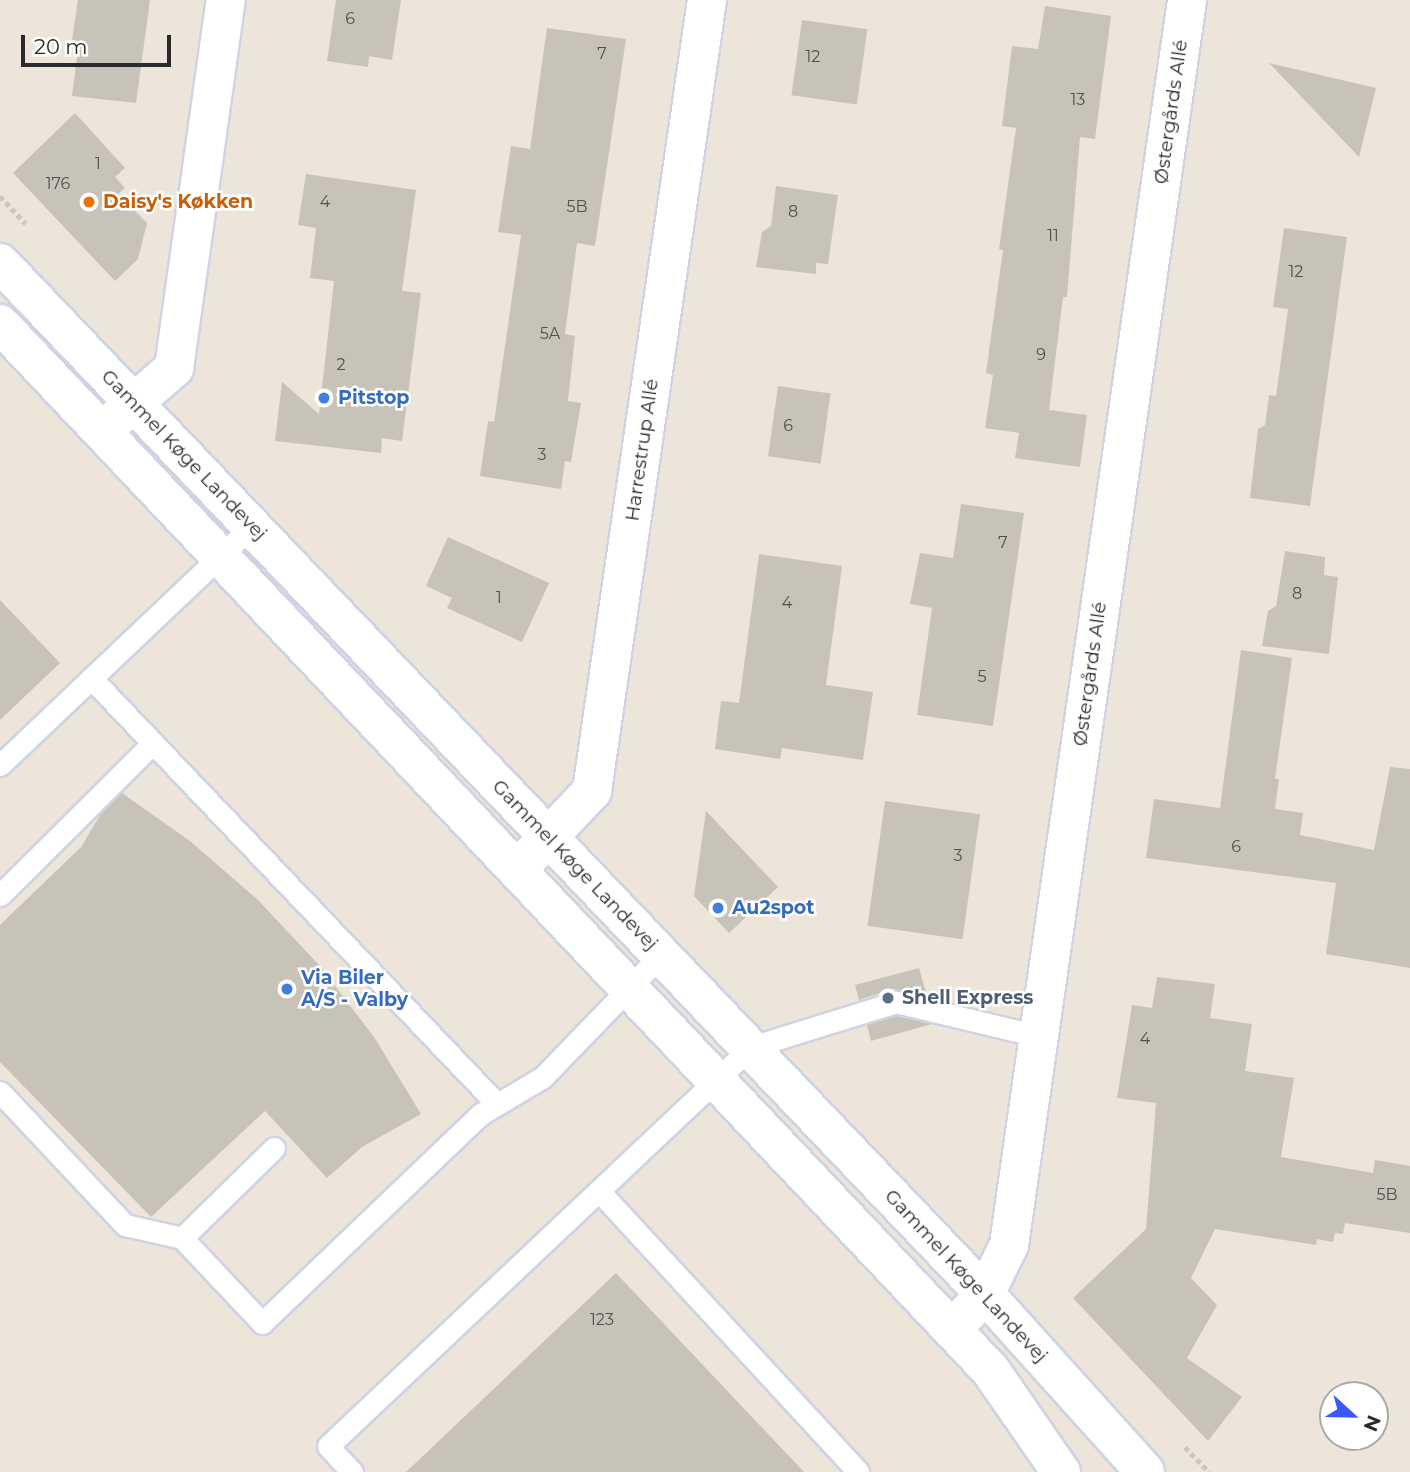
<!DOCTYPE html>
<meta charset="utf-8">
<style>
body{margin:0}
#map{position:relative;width:1410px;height:1472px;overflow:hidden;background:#ede5da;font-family:Montserrat,sans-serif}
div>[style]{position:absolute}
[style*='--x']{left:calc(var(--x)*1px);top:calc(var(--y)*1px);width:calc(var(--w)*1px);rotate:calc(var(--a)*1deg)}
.building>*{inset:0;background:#c8c3b9;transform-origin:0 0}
.path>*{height:4.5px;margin-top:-2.25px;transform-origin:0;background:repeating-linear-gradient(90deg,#c8c8c8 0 5px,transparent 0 8.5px)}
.roads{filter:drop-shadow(2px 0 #cfd3e4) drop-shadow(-2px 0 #cfd3e4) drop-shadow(0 2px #cfd3e4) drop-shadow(0 -2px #cfd3e4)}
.service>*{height:21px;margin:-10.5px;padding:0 10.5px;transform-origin:10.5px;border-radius:10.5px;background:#fff}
.minor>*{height:38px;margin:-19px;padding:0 19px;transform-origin:19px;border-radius:19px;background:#fff}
.secondary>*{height:38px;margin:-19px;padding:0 19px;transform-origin:19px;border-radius:19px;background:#fff}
.dots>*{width:19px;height:19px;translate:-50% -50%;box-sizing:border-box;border:4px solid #fff;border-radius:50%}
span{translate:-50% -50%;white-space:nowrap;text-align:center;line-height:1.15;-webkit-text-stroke:5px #fff;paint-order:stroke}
.number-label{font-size:16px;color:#52504e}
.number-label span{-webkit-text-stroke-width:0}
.street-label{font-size:19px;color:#2a2a2a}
.food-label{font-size:19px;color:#c56008;font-weight:700}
.left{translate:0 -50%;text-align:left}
.shop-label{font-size:19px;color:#366cbe;font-weight:700}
.service-label{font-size:19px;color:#4e5e75;font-weight:700}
.north{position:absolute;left:1319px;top:1381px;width:70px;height:70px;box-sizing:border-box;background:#fff;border:2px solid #aaa;border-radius:50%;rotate:112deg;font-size:19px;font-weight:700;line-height:28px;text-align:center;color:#2a2a2a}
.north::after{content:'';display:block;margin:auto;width:24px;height:32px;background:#365aff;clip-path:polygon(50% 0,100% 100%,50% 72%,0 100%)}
.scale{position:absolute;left:21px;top:35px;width:150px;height:32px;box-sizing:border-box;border:4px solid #2a2a2a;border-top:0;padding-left:9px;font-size:21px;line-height:24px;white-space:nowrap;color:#2a2a2a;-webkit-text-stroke:5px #fff;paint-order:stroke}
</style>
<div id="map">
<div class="building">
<i style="clip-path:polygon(78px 0,150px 0,136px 103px,72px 96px,79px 41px,72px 40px)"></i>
<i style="clip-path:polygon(336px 0,401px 0,392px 60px,369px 56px,368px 67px,327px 61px)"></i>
<i style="clip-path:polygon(1045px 6px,1111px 16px,1095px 139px,1080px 137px,1067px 297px,1063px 297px,1049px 410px,1087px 415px,1080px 467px,1015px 458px,1019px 433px,985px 428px,993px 375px,986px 373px,1003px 250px,999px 249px,1016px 128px,1002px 126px,1012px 46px,1038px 49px)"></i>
<i style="left:802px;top:20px;width:66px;height:76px;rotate:8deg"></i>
<i style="clip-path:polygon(547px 28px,626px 39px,595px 246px,577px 243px,565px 334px,575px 336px,568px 401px,581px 403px,571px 462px,565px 461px,561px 489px,480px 476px,488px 421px,494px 422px,521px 235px,498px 232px,511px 146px,530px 149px)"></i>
<i style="clip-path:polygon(1269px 63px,1376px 88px,1359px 157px)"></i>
<i style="clip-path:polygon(75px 113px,125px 168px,115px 177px,125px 188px,118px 194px,147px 223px,138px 259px,115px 281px,13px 173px)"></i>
<i style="clip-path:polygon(306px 174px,416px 190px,402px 291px,421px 293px,402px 441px,382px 438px,381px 453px,275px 441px,282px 382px,319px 414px,334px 281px,310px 278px,316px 228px,298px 225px)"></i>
<i style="clip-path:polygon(776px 186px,838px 195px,828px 264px,816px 263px,816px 274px,756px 267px,762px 232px,771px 226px)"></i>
<i style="clip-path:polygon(1284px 228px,1347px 237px,1310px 506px,1250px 498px,1258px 429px,1265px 425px,1269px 395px,1276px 396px,1288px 309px,1273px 307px)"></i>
<i style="left:778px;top:386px;width:53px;height:71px;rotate:8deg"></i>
<i style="clip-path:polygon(961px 504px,1024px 513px,993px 726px,917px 715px,932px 608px,910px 604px,920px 553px,953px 558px)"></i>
<i style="clip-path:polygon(448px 537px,549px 583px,522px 642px,447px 608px,452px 598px,426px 586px)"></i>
<i style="clip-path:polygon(1285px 551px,1325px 557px,1324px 575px,1338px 577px,1329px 654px,1262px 646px,1268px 611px,1276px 606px)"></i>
<i style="clip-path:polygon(759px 554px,842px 566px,826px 685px,873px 692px,863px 760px,782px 748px,780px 759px,715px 749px,721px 701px,739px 703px)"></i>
<i style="clip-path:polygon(0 600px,60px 663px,0 720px)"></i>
<i style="clip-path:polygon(1241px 650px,1292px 658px,1275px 779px,1279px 779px,1275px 809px,1303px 813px,1300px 835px,1374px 850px,1390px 767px,1410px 769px,1410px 968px,1326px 954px,1336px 883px,1146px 858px,1154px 799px,1220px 808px)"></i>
<i style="clip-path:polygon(122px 793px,190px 841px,257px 899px,319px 965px,374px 1037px,421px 1114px,362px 1147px,327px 1178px,265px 1111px,151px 1217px,0 1062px,0 925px,81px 847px,102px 812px)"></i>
<i style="left:885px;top:801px;width:96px;height:126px;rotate:8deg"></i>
<i style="clip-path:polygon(706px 811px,778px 887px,729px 933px,694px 896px)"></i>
<i style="clip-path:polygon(919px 968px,927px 996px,893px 989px,859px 1000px,855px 985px)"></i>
<i style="clip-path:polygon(1157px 977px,1215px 984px,1210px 1018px,1252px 1024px,1245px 1071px,1294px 1078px,1281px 1157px,1373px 1173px,1375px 1160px,1410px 1166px,1410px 1233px,1345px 1223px,1343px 1234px,1335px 1233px,1333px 1242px,1317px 1239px,1316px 1245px,1215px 1229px,1191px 1278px,1217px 1305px,1187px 1358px,1242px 1397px,1208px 1441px,1073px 1298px,1146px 1229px,1156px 1103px,1117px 1098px,1132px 1005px,1152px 1008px)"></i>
<i style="clip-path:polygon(896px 1016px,932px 1024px,871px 1041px,867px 1025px)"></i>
<i style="clip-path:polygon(616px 1273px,804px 1472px,406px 1472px)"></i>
</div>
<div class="path">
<i style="--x:0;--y:196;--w:38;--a:47"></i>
<i style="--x:1185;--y:1447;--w:35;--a:46"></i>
</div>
<div class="roads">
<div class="service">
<i style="--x:91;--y:678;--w:588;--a:46.38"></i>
<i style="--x:0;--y:765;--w:347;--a:-43.5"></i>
<i style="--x:0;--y:895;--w:216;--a:-44.8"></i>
<i style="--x:0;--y:1092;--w:183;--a:46.8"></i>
<i style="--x:125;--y:1225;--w:58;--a:12.8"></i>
<i style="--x:274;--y:1148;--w:129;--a:135.6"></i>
<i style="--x:182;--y:1238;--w:117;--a:46.7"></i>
<i style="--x:262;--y:1323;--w:303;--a:-43.7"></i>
<i style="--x:481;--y:1114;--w:72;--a:-30.8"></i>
<i style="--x:543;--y:1077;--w:170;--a:-46"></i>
<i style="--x:599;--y:1191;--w:382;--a:47.3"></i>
<i style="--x:352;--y:1472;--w:35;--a:-133"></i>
<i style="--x:328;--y:1446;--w:581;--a:-43.33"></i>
<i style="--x:751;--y:1047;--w:152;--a:-17.2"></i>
<i style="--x:896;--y:1002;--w:146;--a:13.5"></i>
</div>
<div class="minor">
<i style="--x:102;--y:431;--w:96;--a:-41.2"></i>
<i style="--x:174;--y:368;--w:372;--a:-82"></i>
<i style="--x:517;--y:870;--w:109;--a:-46.5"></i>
<i style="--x:592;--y:791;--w:799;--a:-81.73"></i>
<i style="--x:952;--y:1330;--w:49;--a:-47.5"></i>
<i style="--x:985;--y:1294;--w:55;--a:-63.9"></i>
<i style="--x:1009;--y:1245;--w:1258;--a:-81.86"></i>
</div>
<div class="secondary">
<i style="--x:0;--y:263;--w:1426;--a:46.31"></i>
<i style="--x:985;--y:1294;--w:239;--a:48"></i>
<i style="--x:0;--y:324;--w:1442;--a:46.57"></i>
<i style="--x:991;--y:1371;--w:123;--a:55.3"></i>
</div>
</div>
<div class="dots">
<i style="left:89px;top:202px;background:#e8710a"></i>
<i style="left:324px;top:398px;background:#3f7fe0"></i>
<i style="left:718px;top:908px;background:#3f7fe0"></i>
<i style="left:287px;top:989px;background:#3f7fe0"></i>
<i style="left:888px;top:998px;background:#5c6f8a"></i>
</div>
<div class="number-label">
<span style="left:350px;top:19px">6</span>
<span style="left:602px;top:54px">7</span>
<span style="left:813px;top:57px">12</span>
<span style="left:1078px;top:100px">13</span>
<span style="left:98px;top:164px">1</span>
<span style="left:58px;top:184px">176</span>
<span style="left:325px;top:202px">4</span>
<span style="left:577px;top:207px">5B</span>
<span style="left:793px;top:212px">8</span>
<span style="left:1053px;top:236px">11</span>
<span style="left:1296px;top:272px">12</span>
<span style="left:550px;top:334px">5A</span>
<span style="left:1041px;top:355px">9</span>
<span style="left:341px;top:365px">2</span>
<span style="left:788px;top:426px">6</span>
<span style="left:542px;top:455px">3</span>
<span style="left:1003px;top:543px">7</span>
<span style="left:1297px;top:594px">8</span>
<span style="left:499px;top:598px">1</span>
<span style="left:787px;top:603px">4</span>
<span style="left:982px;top:677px">5</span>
<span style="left:1236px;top:847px">6</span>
<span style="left:958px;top:856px">3</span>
<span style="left:1145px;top:1039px">4</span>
<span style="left:1387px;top:1195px">5B</span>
<span style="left:602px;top:1320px">123</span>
</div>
<div class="street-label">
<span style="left:1171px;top:112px;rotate:-82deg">Østergårds Allé</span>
<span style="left:642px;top:450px;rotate:-82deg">Harrestrup Allé</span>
<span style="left:184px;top:455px;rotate:46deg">Gammel Køge Landevej</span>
<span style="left:1090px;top:674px;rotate:-82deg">Østergårds Allé</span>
<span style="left:575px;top:865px;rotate:46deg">Gammel Køge Landevej</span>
<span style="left:966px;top:1276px;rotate:47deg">Gammel Køge Landevej</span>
</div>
<div class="food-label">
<span class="left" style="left:103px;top:202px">Daisy's Køkken</span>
</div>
<div class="shop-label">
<span class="left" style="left:338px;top:398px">Pitstop</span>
<span class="left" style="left:732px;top:908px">Au2spot</span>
<span class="left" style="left:301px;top:989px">Via Biler<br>A/S - Valby</span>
</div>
<div class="service-label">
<span class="left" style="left:902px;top:998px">Shell Express</span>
</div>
<div class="north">N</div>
<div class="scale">20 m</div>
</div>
